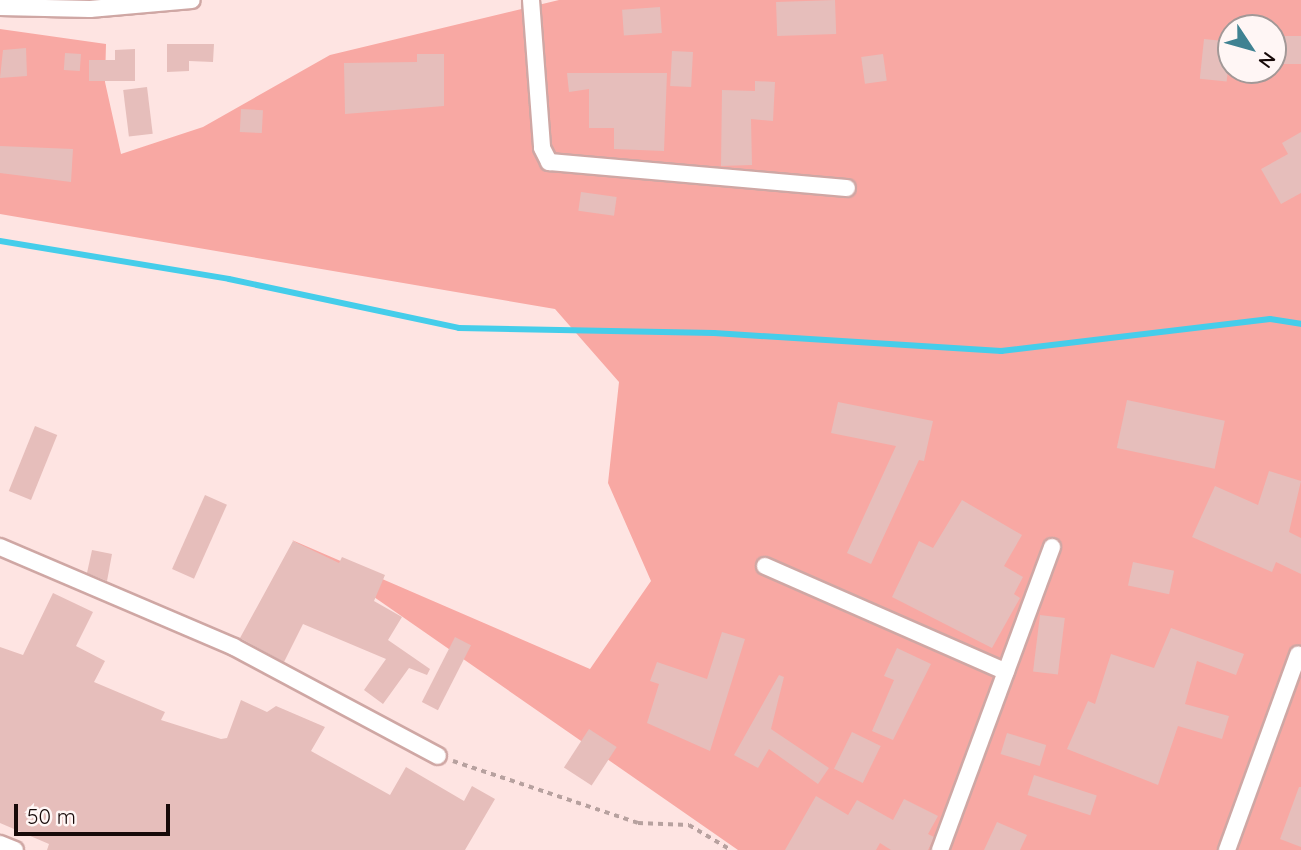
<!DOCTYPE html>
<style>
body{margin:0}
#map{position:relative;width:1301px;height:850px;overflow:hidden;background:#fee4e2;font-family:Quicksand,sans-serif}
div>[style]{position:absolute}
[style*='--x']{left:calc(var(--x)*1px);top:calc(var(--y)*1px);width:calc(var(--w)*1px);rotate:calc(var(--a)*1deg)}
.green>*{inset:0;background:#f8a8a3}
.stream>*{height:6px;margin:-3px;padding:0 3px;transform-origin:3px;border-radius:3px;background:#45cdea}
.building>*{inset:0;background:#e6bebb;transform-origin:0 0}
.path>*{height:3.5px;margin-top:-1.75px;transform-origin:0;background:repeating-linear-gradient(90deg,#b7a19f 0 5px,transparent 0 10px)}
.roads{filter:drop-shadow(2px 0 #cfa7a4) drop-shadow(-2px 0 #cfa7a4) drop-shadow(0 2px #cfa7a4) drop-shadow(0 -2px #cfa7a4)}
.street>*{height:16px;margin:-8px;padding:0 8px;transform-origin:8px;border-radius:8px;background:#fff}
span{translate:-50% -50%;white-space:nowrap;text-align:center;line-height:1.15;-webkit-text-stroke:6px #fff6f5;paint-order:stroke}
.north{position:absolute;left:1217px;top:14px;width:70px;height:70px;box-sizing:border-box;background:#fff6f5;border:2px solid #a29897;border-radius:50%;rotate:126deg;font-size:19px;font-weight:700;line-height:28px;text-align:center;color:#170a09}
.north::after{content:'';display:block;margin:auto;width:24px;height:32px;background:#3f8292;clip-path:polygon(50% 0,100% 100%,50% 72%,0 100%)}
.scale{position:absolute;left:14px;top:804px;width:156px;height:32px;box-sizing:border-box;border:4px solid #170a09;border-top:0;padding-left:9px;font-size:21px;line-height:24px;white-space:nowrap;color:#170a09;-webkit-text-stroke:5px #fff6f5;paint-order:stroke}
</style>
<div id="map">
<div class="green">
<i style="clip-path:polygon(evenodd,559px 0,1301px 0,1301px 850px,738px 850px,292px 540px,590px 669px,651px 581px,608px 483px,619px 382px,555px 309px,0 214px,0 29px,106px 44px,105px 82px,121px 154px,203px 127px,330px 55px,559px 0,1231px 28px,1273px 28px,1273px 70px,1231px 70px,1231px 28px)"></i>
</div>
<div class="stream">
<i style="--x:0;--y:241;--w:232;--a:9.4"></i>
<i style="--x:229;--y:279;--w:235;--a:12"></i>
<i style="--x:459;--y:328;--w:255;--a:1.1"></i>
<i style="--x:714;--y:333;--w:288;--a:3.6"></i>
<i style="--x:1001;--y:351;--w:271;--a:-6.8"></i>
<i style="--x:1270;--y:319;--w:31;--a:9"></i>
</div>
<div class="building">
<i style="left:835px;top:0;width:34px;height:59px;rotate:88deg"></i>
<i style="left:660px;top:7px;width:26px;height:38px;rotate:86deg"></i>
<i style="left:1301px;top:36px;width:28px;height:28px;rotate:90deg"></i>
<i style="left:1204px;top:39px;width:27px;height:40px;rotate:6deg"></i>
<i style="clip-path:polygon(167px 44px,214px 44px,213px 62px,189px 61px,189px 71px,167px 72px)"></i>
<i style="clip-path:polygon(26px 48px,27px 76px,0 78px,3px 50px)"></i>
<i style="clip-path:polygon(135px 49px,135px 81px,89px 81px,89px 60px,115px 60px,115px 50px)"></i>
<i style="left:672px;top:51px;width:21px;height:35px;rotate:3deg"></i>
<i style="left:65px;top:53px;width:16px;height:17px;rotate:4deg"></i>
<i style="clip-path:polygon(417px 54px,444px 54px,444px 106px,345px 114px,344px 63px,417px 62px)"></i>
<i style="left:883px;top:54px;width:27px;height:22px;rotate:82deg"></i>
<i style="clip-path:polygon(567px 73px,667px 73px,664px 151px,614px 149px,614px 128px,589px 128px,589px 89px,569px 92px)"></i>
<i style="clip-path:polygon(755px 81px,775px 82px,773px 121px,751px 119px,752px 165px,721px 166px,722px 90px,755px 91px)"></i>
<i style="left:147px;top:87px;width:47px;height:24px;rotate:83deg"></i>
<i style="left:241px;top:109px;width:22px;height:23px;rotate:3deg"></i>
<i style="clip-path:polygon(1301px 132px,1301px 193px,1281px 204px,1261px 169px,1288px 154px,1282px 143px)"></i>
<i style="clip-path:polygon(0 146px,73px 149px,71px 182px,0 173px)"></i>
<i style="left:581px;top:192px;width:36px;height:19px;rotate:8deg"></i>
<i style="left:1127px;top:400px;width:100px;height:49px;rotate:12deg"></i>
<i style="clip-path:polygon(838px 402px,933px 421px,924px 461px,919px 460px,871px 564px,847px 553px,896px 446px,831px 433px)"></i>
<i style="left:35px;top:426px;width:24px;height:70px;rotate:22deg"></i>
<i style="clip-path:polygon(1269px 471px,1301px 481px,1289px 532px,1301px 538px,1301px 574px,1276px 562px,1272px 572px,1192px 537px,1215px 486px,1258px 505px)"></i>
<i style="left:205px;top:495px;width:24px;height:81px;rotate:24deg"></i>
<i style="clip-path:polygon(962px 500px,1022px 535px,1004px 566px,1023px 577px,1014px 594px,1020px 598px,992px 648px,892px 597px,919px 541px,933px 548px)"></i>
<i style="clip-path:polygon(293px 541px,339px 563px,342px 557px,385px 575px,374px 601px,402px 617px,388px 640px,430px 669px,427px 675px,409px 668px,383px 704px,364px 690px,386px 659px,303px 624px,284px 662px,240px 638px)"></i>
<i style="clip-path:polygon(92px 550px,112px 554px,107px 581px,87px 573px)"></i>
<i style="left:1133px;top:562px;width:42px;height:24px;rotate:12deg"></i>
<i style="clip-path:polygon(53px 593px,93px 612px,76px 646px,105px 661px,94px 682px,165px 712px,161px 720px,221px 739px,227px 738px,241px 700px,267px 712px,276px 706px,325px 727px,311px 751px,390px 795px,406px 767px,464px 801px,472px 786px,495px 799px,465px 850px,47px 850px,49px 844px,0 823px,0 647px,23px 655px)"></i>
<i style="left:1040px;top:615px;width:25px;height:57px;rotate:7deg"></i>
<i style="clip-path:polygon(1171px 628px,1244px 654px,1236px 675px,1197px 661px,1185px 704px,1229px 716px,1222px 739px,1178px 726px,1158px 785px,1067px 749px,1088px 701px,1095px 704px,1111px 654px,1154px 668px)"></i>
<i style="clip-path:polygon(722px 632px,745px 639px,710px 751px,647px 723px,659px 684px,650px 681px,657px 662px,707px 679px)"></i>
<i style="left:455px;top:637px;width:18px;height:73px;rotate:27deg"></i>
<i style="clip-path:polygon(897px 648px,931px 664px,893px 740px,872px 731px,894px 680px,884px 676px)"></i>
<i style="clip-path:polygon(779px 675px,784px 677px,771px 729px,829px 768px,818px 784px,769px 749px,758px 768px,734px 755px)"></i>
<i style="left:589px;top:729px;width:33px;height:46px;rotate:33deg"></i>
<i style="left:852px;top:732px;width:32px;height:41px;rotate:26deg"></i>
<i style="left:1007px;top:733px;width:41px;height:22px;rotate:17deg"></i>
<i style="left:1034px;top:775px;width:66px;height:21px;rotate:18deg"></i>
<i style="clip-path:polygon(1299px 787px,1301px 787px,1301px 847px,1280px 839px)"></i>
<i style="clip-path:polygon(816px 796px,848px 815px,857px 800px,893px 820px,904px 799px,938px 816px,928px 834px,934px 837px,931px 844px,928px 850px,891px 850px,880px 843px,876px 850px,785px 850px)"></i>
<i style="clip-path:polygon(997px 822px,1027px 835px,1020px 850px,984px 850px)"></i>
</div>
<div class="path">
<i style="--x:453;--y:761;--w:195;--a:18.5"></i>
<i style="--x:638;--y:823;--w:51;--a:2.2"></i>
<i style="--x:689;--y:825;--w:49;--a:30.8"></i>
</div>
<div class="roads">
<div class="street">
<i style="--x:531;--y:0;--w:148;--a:85.7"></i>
<i style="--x:542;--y:148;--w:16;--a:63"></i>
<i style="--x:549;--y:162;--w:299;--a:5"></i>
<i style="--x:0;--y:7;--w:90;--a:1.3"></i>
<i style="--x:90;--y:9;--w:102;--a:-5"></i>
<i style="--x:0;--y:547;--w:254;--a:23.1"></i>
<i style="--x:234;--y:647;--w:231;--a:28.1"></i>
<i style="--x:765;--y:566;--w:263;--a:23.7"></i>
<i style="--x:0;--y:844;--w:16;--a:22"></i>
<i style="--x:940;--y:850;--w:323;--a:-69.7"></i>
<i style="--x:1227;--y:850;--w:208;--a:-70"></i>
</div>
</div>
<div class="north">N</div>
<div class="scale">50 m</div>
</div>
